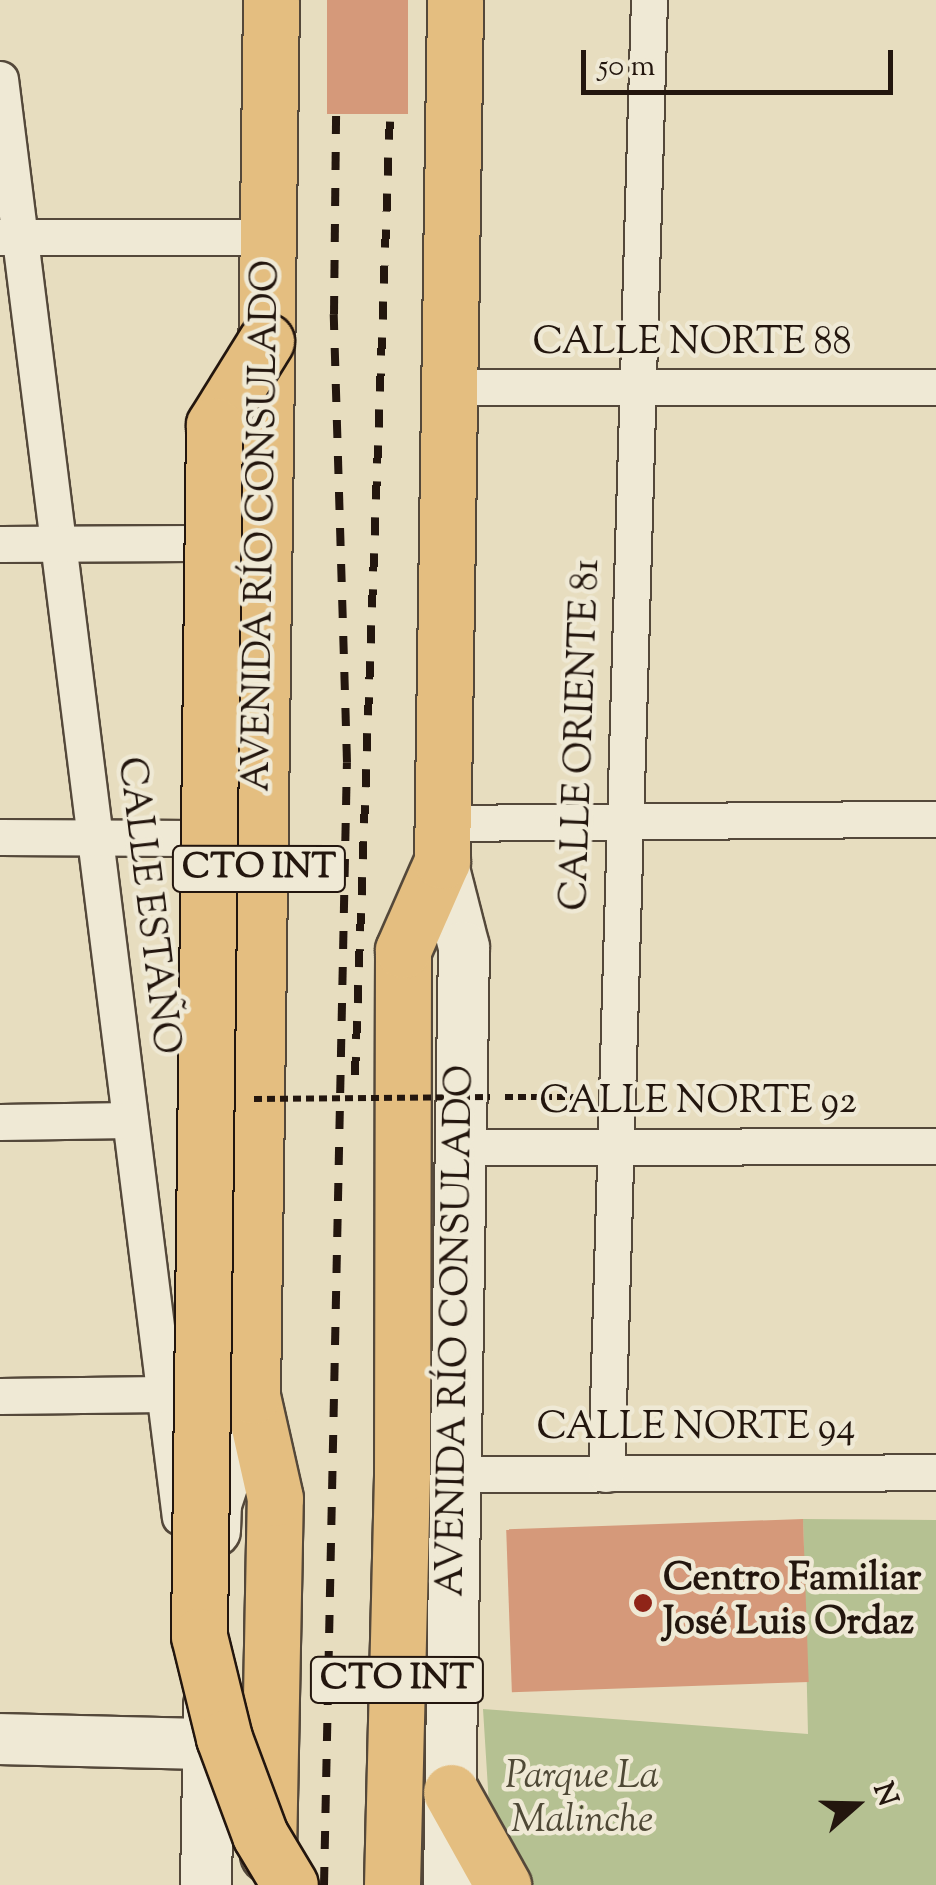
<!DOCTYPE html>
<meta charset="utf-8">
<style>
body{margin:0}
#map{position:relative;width:936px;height:1885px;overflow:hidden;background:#e7ddbf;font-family:"Sorts Mill Goudy",serif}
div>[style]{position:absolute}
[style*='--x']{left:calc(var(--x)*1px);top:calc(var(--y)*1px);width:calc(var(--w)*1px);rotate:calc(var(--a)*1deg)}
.green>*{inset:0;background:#b5c192}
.building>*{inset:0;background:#d5997a;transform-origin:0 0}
.path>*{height:6px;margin-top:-3px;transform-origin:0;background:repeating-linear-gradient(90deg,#23160e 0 8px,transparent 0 13px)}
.roads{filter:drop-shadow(2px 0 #54483a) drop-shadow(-2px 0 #54483a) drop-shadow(0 2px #54483a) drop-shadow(0 -2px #54483a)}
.street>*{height:35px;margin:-17.5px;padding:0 17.5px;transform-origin:17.5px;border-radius:17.5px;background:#efe9d5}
.secondary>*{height:50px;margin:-25px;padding:0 25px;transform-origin:25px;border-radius:25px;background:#efe9d5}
.primary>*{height:55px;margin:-27.5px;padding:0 27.5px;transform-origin:27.5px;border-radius:27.5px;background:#e4be80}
.highway>*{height:55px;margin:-27.5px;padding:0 27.5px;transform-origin:27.5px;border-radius:27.5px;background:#e4be80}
.rail>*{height:8px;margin-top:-4px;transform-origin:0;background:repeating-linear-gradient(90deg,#23160e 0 18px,transparent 0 36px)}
.path-bridge>*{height:6px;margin-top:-3px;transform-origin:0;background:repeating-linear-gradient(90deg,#23160e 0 8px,transparent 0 13px)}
.bridges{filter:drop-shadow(2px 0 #23160e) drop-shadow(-2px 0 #23160e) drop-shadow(0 2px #23160e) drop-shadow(0 -2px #23160e)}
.highway-bridge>*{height:55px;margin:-27.5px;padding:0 27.5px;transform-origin:27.5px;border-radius:27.5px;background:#e4be80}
.dots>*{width:28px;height:28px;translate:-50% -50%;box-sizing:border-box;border:5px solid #efe9d5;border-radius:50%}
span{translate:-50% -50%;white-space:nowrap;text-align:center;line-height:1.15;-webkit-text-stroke:9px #efe9d5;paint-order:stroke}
.shield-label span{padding:2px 8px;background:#efe9d5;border:2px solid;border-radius:8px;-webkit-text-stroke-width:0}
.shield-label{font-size:35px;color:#23160e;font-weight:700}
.street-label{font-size:38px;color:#23160e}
.poi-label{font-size:38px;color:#23160e;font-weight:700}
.left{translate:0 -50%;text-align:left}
.park-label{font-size:38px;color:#4f4936;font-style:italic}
.north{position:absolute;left:806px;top:1755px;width:100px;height:100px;-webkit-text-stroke:8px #efe9d5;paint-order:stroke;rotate:70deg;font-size:28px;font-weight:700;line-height:40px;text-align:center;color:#23160e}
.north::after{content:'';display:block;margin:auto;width:35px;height:45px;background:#23160e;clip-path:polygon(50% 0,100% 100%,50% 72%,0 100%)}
.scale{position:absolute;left:581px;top:50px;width:312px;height:45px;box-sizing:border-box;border:5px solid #23160e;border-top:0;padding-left:12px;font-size:30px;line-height:35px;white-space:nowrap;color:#23160e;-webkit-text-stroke:8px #efe9d5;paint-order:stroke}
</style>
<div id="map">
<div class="green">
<i style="clip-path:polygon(803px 1519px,936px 1520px,936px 1885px,494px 1885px,483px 1709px,808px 1734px)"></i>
</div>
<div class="building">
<i style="left:327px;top:0;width:81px;height:114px"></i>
<i style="left:803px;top:1519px;width:163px;height:297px;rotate:88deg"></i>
</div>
<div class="path">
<i style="--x:505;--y:1097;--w:78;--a:0"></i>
</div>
<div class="roads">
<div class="street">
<i style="--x:0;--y:79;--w:1449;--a:82.87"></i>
<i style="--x:0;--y:237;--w:268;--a:0"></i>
<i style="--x:449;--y:387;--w:487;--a:0"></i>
<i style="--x:0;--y:544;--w:191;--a:-0.3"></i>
<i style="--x:442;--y:823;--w:494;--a:-0.5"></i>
<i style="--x:0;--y:837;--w:193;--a:0.3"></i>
<i style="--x:0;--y:1122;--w:130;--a:-0.9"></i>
<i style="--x:460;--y:1147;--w:476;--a:-0.1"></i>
<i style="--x:0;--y:1396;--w:164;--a:-0.7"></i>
<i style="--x:456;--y:1474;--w:480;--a:-0.2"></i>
<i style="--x:606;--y:1474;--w:1475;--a:-88.33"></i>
</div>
<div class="secondary">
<i style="--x:442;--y:861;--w:89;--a:75.7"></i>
<i style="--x:464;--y:947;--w:938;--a:90.92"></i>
<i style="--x:215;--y:1531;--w:27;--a:-88"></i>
<i style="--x:216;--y:1504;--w:114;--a:-71.6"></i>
<i style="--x:0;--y:1739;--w:208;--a:1.4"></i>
<i style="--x:206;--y:1885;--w:180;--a:-89"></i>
</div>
<div class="primary">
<i style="--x:451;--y:1792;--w:107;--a:60.8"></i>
</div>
<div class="highway">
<i style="--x:268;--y:1854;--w:356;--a:-88.9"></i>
<i style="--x:275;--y:1498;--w:105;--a:-102.7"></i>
<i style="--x:252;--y:1396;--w:1396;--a:-89.22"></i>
<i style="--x:392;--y:1885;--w:411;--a:-88.6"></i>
<i style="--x:402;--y:1474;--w:524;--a:-89.89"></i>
<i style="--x:403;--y:950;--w:97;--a:-66.3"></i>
<i style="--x:442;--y:861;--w:861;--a:-89.13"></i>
</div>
</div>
<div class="rail">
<i style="--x:355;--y:1075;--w:961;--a:-87.91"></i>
<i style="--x:324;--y:1885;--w:1123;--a:-88.83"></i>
<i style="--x:347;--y:762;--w:448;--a:-91.7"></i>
<i style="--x:334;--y:314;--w:200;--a:-89.4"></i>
</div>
<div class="path-bridge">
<i style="--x:254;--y:1099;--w:236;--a:-0.5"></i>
</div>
<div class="bridges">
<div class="highway-bridge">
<i style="--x:266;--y:341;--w:99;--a:121.8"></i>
<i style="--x:214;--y:425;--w:1211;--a:90.71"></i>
<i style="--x:199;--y:1636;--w:105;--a:76.2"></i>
<i style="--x:224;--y:1738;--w:103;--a:69.6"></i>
<i style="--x:260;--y:1835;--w:58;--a:59"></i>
</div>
</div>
<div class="dots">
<i style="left:643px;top:1603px;background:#8f2418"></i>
</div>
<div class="shield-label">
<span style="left:259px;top:869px">CTO INT</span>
<span style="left:397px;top:1680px">CTO INT</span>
</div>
<div class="street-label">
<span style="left:692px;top:345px">CALLE NORTE 88</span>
<span style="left:264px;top:526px;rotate:-89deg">AVENIDA RÍO CONSULADO</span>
<span style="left:583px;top:735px;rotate:-88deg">CALLE ORIENTE 81</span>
<span style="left:146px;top:906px;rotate:83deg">CALLE ESTAÑO</span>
<span style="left:698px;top:1104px">CALLE NORTE 92</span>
<span style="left:458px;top:1331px;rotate:-89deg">AVENIDA RÍO CONSULADO</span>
<span style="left:696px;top:1430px">CALLE NORTE 94</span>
</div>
<div class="poi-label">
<span class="left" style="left:663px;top:1603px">Centro Familiar<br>José Luis Ordaz</span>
</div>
<div class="park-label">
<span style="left:582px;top:1801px">Parque La<br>Malinche</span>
</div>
<div class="north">N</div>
<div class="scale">50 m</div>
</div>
